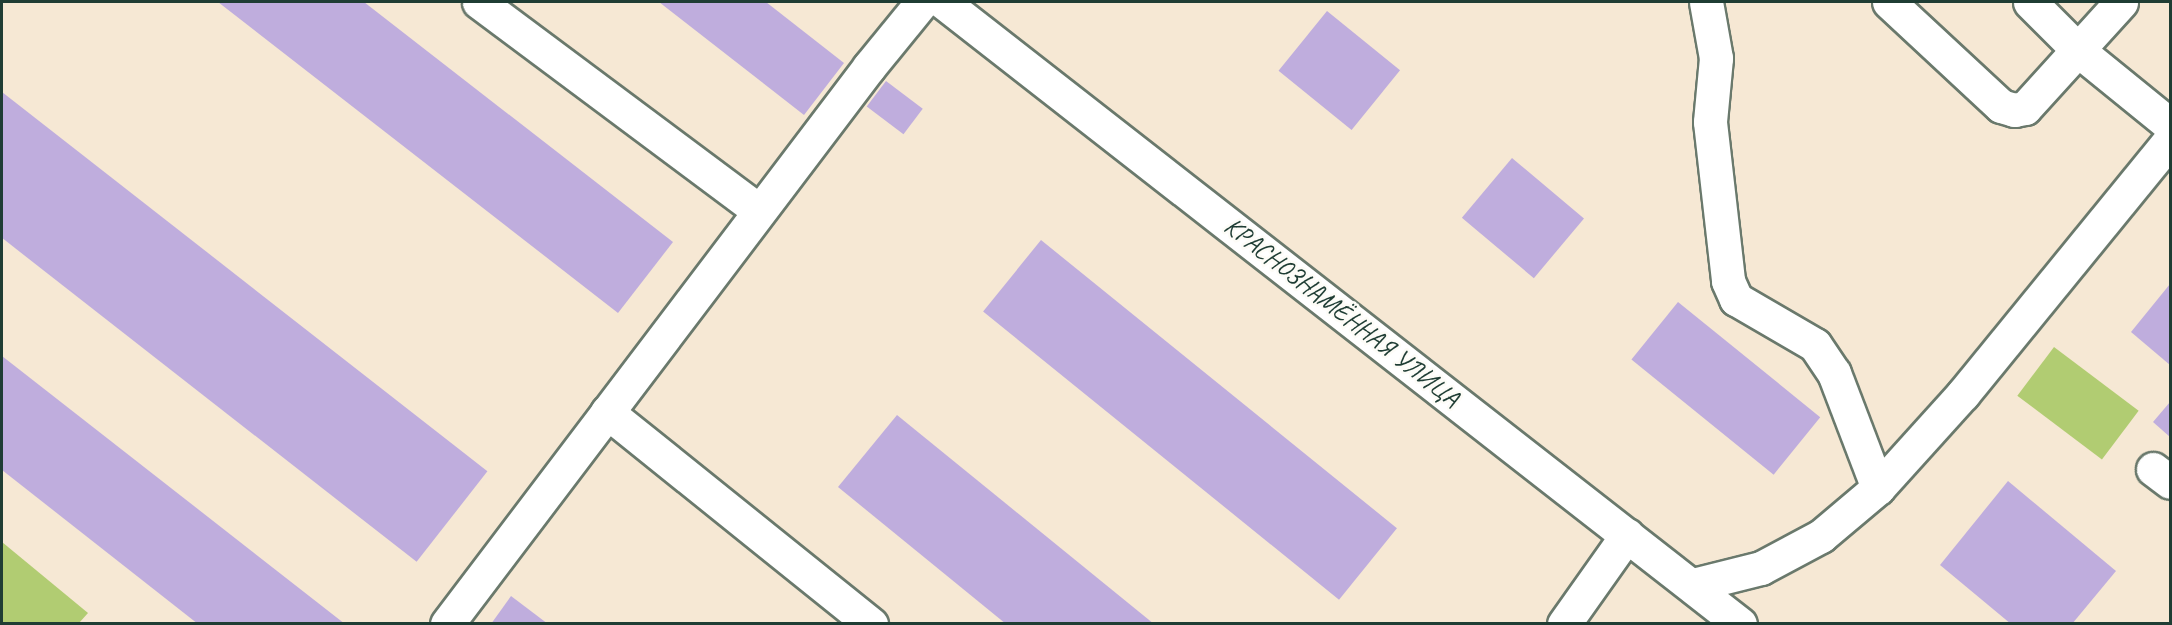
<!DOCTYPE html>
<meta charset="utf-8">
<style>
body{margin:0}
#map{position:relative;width:2172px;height:625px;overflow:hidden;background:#f6e8d4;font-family:Caveat,sans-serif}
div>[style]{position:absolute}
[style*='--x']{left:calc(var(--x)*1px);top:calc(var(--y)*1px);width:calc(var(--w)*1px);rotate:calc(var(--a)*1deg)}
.green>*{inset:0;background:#b1cc72;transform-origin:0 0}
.building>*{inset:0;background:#bfaddd;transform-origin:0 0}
.roads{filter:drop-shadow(2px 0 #6a796c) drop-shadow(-2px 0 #6a796c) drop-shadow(0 2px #6a796c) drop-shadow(0 -2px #6a796c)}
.minor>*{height:33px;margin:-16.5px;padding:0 16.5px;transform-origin:16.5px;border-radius:16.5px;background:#fff}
.major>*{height:33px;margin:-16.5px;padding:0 16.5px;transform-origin:16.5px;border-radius:16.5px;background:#fff}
span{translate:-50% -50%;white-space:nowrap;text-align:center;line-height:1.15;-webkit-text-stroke:5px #fdfcf7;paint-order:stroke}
.street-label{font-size:26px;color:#1f3d34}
.frame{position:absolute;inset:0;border:3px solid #1f3d34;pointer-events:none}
</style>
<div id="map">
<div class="green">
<i style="left:2054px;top:347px;width:106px;height:61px;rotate:37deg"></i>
<i style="clip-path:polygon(2px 542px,88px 613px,79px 623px,2px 623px)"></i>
</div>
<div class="building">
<i style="clip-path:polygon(218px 2px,364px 2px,673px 242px,618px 313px)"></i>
<i style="clip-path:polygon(659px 2px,766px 2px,844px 63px,804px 115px)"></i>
<i style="left:1327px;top:11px;width:94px;height:77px;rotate:39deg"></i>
<i style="left:886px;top:81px;width:46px;height:32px;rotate:37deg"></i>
<i style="left:2px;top:92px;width:616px;height:115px;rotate:38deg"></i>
<i style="left:1512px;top:158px;width:94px;height:78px;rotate:40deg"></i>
<i style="left:1041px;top:240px;width:458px;height:92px;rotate:39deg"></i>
<i style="clip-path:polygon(2170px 284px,2170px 365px,2131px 332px)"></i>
<i style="left:1678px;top:302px;width:183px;height:74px;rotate:39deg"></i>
<i style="clip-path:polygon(2px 356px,345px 624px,198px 624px,2px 470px)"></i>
<i style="clip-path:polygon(2170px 402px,2170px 437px,2153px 422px)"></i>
<i style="clip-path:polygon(897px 415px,1154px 624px,1006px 624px,838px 487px)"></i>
<i style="clip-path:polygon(2008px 481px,2116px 571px,2072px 624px,2011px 624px,1940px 565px)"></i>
<i style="clip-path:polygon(511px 596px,548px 624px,491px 624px)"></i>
</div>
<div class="roads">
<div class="minor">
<i style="--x:479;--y:2;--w:349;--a:36.7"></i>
<i style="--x:1706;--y:2;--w:57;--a:79.9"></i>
<i style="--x:1716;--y:58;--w:64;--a:95.4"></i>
<i style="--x:1710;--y:122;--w:160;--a:83.5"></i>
<i style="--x:1728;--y:281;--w:20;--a:66"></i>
<i style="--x:1736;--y:299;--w:91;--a:30.2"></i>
<i style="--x:1815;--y:345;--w:34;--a:56"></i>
<i style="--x:1834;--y:373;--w:123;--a:69.1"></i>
<i style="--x:1889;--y:2;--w:153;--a:42.9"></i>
<i style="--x:2001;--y:106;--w:14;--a:17"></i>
<i style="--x:2014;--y:110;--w:11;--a:-10"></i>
<i style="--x:2025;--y:108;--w:143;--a:-47.8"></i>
<i style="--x:2030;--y:2;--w:69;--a:45"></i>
<i style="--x:2079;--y:51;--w:117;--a:39.1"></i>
<i style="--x:607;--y:412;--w:339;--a:38.8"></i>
<i style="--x:2153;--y:469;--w:21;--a:37"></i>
<i style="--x:1693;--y:585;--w:70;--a:-14"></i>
<i style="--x:1761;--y:568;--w:68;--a:-28.1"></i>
<i style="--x:1821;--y:536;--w:75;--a:-40.1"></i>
<i style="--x:1878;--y:488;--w:127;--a:-47.9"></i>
<i style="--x:1963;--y:394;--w:328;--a:-50.8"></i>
<i style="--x:447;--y:624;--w:699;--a:-52.85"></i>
<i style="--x:869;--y:67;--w:84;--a:-50.8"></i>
<i style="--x:1564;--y:624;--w:109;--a:-54.7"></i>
</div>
<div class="major">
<i style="--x:943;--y:2;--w:1011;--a:37.97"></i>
</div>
</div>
<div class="street-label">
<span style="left:1342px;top:312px;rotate:38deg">КРАСНОЗНАМЁННАЯ УЛИЦА</span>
</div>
<div class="frame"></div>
</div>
